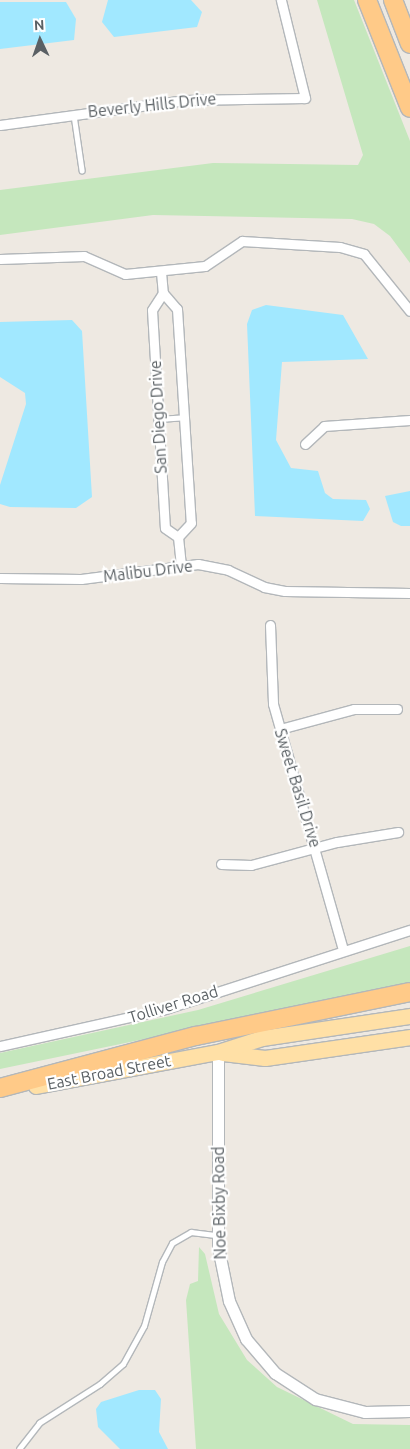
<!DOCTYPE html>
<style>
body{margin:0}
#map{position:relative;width:410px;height:1449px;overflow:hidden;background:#eee9e2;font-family:Ubuntu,sans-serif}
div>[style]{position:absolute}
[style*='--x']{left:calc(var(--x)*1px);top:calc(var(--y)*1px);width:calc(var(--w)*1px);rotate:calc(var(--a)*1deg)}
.green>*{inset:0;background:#c5e7bd}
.water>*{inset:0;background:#a1e8ff}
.roads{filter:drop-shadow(1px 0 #b3b7ba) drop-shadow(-1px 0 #b3b7ba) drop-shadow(0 1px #b3b7ba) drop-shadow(0 -1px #b3b7ba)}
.service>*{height:4.5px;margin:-2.25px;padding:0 2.25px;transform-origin:2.25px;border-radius:2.25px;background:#fff}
.minor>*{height:9px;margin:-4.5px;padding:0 4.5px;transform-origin:4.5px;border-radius:4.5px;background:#fff}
.tertiary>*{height:11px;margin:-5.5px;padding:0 5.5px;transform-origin:5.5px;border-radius:5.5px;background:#fff}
.primary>*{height:15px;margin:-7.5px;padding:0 7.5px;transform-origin:7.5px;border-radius:7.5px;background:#ffe0a6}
.motorway>*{height:18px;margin:-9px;padding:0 9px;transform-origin:9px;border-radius:9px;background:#ffca88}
span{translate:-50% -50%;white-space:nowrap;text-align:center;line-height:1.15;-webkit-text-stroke:4.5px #fff;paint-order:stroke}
.street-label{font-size:16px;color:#5a6064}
.north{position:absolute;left:15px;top:15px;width:50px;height:50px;-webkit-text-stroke:4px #fff;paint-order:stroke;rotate:357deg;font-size:14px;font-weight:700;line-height:20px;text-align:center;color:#5a6064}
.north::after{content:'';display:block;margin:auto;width:18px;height:22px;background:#5a6064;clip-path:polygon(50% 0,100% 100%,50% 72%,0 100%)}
</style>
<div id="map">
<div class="green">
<i style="clip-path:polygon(317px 0,354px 0,410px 141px,410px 263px,390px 236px,374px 224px,352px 219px,153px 215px,0 235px,0 190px,213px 163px,358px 165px,363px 155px)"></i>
<i style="clip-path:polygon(410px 946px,410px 984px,0 1069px,0 1053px,198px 1010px)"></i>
<i style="clip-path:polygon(199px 1247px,205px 1254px,219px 1314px,247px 1360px,277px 1387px,353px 1424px,410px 1425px,410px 1449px,196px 1449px,186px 1300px,190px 1284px,198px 1281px)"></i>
</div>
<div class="water">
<i style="clip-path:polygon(108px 0,191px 0,202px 12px,197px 27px,114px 37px,102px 22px)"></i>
<i style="clip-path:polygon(0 2px,66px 2px,76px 19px,74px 40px,0 49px)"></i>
<i style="clip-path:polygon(266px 305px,343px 315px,368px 359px,282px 362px,276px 440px,291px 468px,318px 471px,325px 493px,333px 499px,366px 500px,370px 509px,363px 521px,255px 516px,247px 324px,252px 310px)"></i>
<i style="clip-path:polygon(72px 320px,82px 331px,92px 497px,76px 508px,10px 507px,0 504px,0 485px,26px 404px,25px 393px,0 377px,0 322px)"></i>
<i style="clip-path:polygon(410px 491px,410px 526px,401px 526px,393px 522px,385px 496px)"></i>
<i style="clip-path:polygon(139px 1390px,155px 1390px,161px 1399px,159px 1432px,168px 1449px,120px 1449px,98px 1427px,96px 1409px,101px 1402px)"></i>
</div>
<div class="roads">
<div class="service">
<i style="--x:74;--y:115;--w:56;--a:81.7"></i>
<i style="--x:158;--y:419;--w:26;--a:-4"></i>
<i style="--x:19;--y:1449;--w:33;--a:-52"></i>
<i style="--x:39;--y:1423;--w:72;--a:-32.6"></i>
<i style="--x:100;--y:1384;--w:30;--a:-41"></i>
<i style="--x:123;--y:1364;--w:43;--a:-61.1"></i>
<i style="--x:144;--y:1326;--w:66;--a:-74.3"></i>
<i style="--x:162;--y:1262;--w:21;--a:-62"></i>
<i style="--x:172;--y:1243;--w:22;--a:-30"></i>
<i style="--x:191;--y:1232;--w:26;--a:7"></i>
</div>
<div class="minor">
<i style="--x:0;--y:125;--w:187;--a:-7.7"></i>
<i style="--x:185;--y:100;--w:120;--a:-1"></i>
<i style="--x:305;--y:98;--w:101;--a:-103.8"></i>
<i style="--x:0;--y:259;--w:84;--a:-2"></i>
<i style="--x:84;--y:256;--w:45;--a:23.7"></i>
<i style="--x:125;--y:274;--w:80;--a:-5.7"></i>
<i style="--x:205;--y:266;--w:45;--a:-34"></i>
<i style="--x:242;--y:241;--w:98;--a:3.5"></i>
<i style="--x:340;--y:247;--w:25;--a:16"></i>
<i style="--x:364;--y:254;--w:73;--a:51.1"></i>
<i style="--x:161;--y:272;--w:21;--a:85"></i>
<i style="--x:163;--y:293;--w:21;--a:49"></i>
<i style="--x:177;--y:309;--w:214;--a:86.3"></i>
<i style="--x:191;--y:523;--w:19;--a:133"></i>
<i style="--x:178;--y:537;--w:28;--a:84"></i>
<i style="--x:163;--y:293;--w:20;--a:123"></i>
<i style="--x:152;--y:310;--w:218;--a:86.6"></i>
<i style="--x:165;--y:528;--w:16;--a:35"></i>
<i style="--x:305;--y:444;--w:26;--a:-43"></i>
<i style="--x:324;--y:426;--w:86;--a:-4"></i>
<i style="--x:0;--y:578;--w:81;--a:0.7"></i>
<i style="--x:81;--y:579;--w:118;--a:-7.3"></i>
<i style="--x:198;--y:564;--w:31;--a:11"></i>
<i style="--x:228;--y:570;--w:40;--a:25"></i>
<i style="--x:264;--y:587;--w:21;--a:11"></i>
<i style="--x:285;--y:591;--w:125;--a:0.9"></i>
<i style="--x:270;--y:625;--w:79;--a:87.8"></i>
<i style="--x:273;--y:704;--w:255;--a:74.1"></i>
<i style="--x:280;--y:729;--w:77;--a:-15.1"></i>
<i style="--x:354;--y:709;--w:43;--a:0"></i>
<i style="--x:221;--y:864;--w:30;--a:2"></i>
<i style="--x:251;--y:865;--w:89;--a:-15"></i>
<i style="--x:337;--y:842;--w:62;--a:-9.3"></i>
<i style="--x:0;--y:1046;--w:169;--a:-12.6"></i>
<i style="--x:165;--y:1009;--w:257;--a:-17.9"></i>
</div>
<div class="tertiary">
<i style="--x:218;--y:1052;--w:195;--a:90"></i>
<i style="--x:218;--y:1247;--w:55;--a:78.5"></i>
<i style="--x:229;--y:1301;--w:42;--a:65.9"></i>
<i style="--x:246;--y:1339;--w:45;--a:49.5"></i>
<i style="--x:275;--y:1373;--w:48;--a:33"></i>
<i style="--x:315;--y:1399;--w:52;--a:14.6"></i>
<i style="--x:365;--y:1412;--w:45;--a:-1.3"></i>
</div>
<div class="primary">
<i style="--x:223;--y:1053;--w:42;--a:6.8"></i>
<i style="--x:265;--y:1058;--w:147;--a:-8.2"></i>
<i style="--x:36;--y:1086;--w:185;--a:-10.6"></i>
<i style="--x:218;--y:1052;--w:46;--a:-17.7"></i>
<i style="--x:262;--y:1038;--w:150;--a:-8.5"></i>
</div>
<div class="motorway">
<i style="--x:367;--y:0;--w:116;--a:68.3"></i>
<i style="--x:393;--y:0;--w:47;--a:68.9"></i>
<i style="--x:0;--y:1088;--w:203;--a:-14.9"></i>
<i style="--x:196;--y:1036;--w:218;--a:-11.6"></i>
</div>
</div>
<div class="street-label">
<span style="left:152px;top:105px;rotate:-6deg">Beverly Hills Drive</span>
<span style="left:158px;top:417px;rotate:-93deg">San Diego Drive</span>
<span style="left:148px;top:571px;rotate:-7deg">Malibu Drive</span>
<span style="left:298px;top:788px;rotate:73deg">Sweet Basil Drive</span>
<span style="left:173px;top:1004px;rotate:-17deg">Tolliver Road</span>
<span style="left:109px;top:1072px;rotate:-11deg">East Broad Street</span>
<span style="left:219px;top:1203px;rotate:-91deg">Noe Bixby Road</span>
</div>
<div class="north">N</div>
</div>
